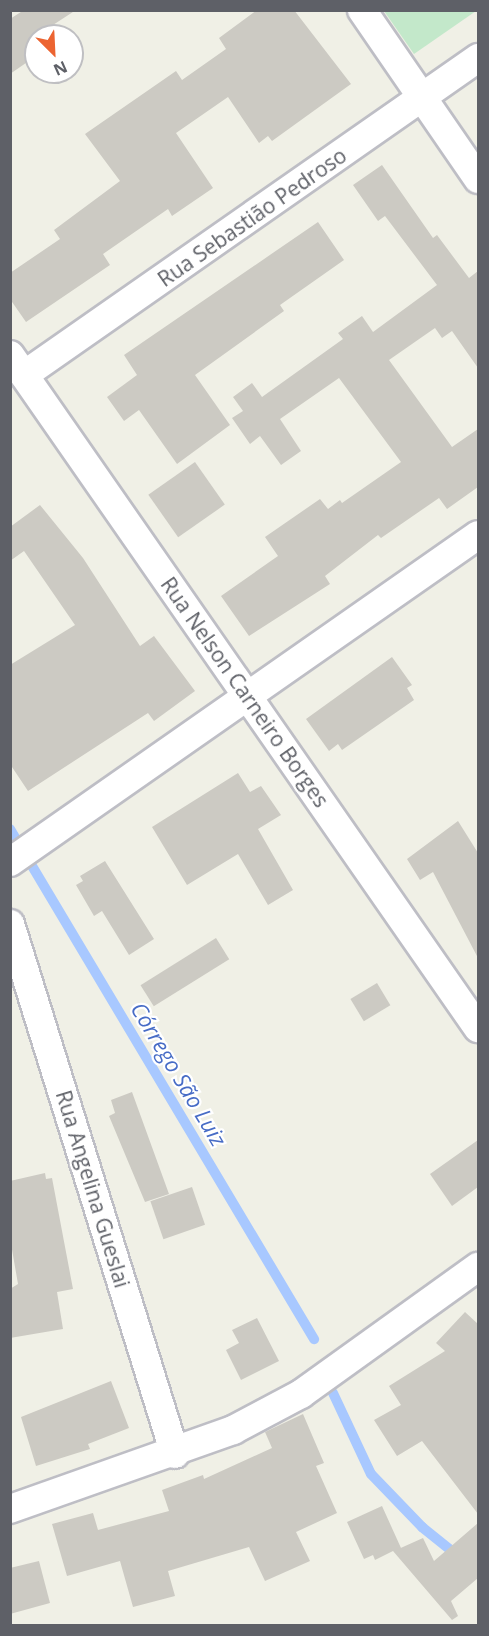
<!DOCTYPE html>
<meta charset="utf-8">
<style>
body{margin:0}
#map{position:relative;width:489px;height:1636px;overflow:hidden;background:#f0f0e6;font-family:"Open Sans",sans-serif}
div>[style]{position:absolute}
[style*='--x']{left:calc(var(--x)*1px);top:calc(var(--y)*1px);width:calc(var(--w)*1px);rotate:calc(var(--a)*1deg)}
.green>*{inset:0;background:#c3e8ca}
.stream>*{height:10px;margin:-5px;padding:0 5px;transform-origin:5px;border-radius:5px;background:#a8c8ff}
.building>*{inset:0;background:#cccac3;transform-origin:0 0}
.roads{filter:drop-shadow(2px 0 #bebec5) drop-shadow(-2px 0 #bebec5) drop-shadow(0 2px #bebec5) drop-shadow(0 -2px #bebec5)}
.street>*{height:28px;margin:-14px;padding:0 14px;transform-origin:14px;border-radius:14px;background:#fff}
span{translate:-50% -50%;white-space:nowrap;text-align:center;line-height:1.15;-webkit-text-stroke:4.5px #fff;paint-order:stroke}
.street-label{font-size:21px;color:#5e6067}
.water-label{font-size:22px;color:#476cc6;font-style:italic}
.frame{position:absolute;inset:0;border:12px solid #5e6067;pointer-events:none}
.north{position:absolute;left:24px;top:24px;width:60px;height:60px;box-sizing:border-box;background:#fff;border:2px solid #bfbfc2;border-radius:50%;rotate:156deg;font-size:16px;font-weight:700;line-height:24px;text-align:center;color:#5e6067}
.north::after{content:'';display:block;margin:auto;width:21px;height:27px;background:#ec6431;clip-path:polygon(50% 0,100% 100%,50% 72%,0 100%)}
</style>
<div id="map">
<div class="green">
<i style="clip-path:polygon(384px 11px,476px 11px,414px 54px)"></i>
</div>
<div class="stream">
<i style="--x:10;--y:829;--w:594;--a:59.2"></i>
<i style="--x:333;--y:1393;--w:89;--a:64.9"></i>
<i style="--x:371;--y:1474;--w:74;--a:46.1"></i>
<i style="--x:422;--y:1527;--w:72;--a:38.8"></i>
</div>
<div class="building">
<i style="clip-path:polygon(24px 10px,76px 10px,36px 36px,36px 56px,10px 74px,10px 19px)"></i>
<i style="clip-path:polygon(257px 10px,294px 10px,351px 84px,272px 141px,268px 136px,259px 143px,228px 97px,176px 133px,213px 188px,172px 216px,168px 209px,103px 254px,110px 265px,26px 322px,10px 299px,10px 273px,60px 239px,54px 230px,120px 181px,85px 134px,176px 71px,182px 80px,226px 49px,219px 38px)"></i>
<i style="clip-path:polygon(382px 165px,433px 238px,437px 235px,469px 278px,478px 271px,478px 368px,452px 331px,442px 338px,435px 328px,389px 360px,452px 447px,478px 429px,478px 487px,447px 509px,439px 498px,381px 538px,378px 535px,325px 576px,330px 584px,249px 636px,221px 596px,278px 556px,265px 537px,320px 499px,328px 509px,340px 500px,342px 503px,401px 462px,339px 378px,280px 419px,301px 451px,281px 465px,260px 436px,250px 444px,232px 418px,243px 411px,233px 397px,252px 383px,262px 397px,343px 339px,338px 333px,362px 316px,373px 332px,437px 285px,385px 216px,378px 221px,353px 185px)"></i>
<i style="clip-path:polygon(318px 222px,344px 260px,280px 305px,284px 311px,195px 375px,230px 425px,177px 464px,139px 410px,124px 421px,107px 397px,137px 375px,124px 355px)"></i>
<i style="left:195px;top:462px;width:52px;height:57px;rotate:55deg"></i>
<i style="clip-path:polygon(40px 505px,83px 558px,140px 646px,154px 636px,195px 691px,154px 721px,148px 713px,28px 791px,10px 764px,10px 665px,75px 625px,24px 551px,10px 561px,10px 527px)"></i>
<i style="clip-path:polygon(392px 657px,412px 685px,407px 688px,414px 700px,342px 750px,338px 744px,329px 751px,306px 719px)"></i>
<i style="clip-path:polygon(238px 773px,250px 792px,261px 786px,281px 815px,258px 829px,293px 890px,268px 905px,238px 854px,187px 885px,152px 827px)"></i>
<i style="clip-path:polygon(458px 821px,478px 853px,478px 958px,433px 872px,420px 880px,407px 859px)"></i>
<i style="clip-path:polygon(105px 861px,154px 939px,129px 955px,102px 911px,94px 916px,76px 885px,83px 881px,80px 876px)"></i>
<i style="left:216px;top:938px;width:25px;height:89px;rotate:58deg"></i>
<i style="left:377px;top:983px;width:26px;height:31px;rotate:59deg"></i>
<i style="clip-path:polygon(132px 1092px,169px 1194px,145px 1202px,109px 1116px,115px 1113px,111px 1100px)"></i>
<i style="clip-path:polygon(478px 1140px,478px 1187px,452px 1206px,430px 1174px)"></i>
<i style="clip-path:polygon(45px 1173px,46px 1179px,52px 1178px,73px 1289px,57px 1292px,63px 1329px,10px 1338px,10px 1289px,18px 1284px,10px 1238px,10px 1181px)"></i>
<i style="left:192px;top:1187px;width:40px;height:44px;rotate:71deg"></i>
<i style="clip-path:polygon(465px 1312px,478px 1324px,478px 1514px,422px 1441px,397px 1456px,374px 1420px,401px 1405px,389px 1386px,445px 1351px,436px 1343px)"></i>
<i style="clip-path:polygon(257px 1318px,279px 1361px,241px 1380px,226px 1350px,239px 1343px,232px 1330px)"></i>
<i style="clip-path:polygon(111px 1381px,129px 1428px,88px 1444px,90px 1449px,36px 1466px,21px 1417px)"></i>
<i style="clip-path:polygon(303px 1414px,324px 1463px,316px 1466px,337px 1513px,296px 1532px,310px 1561px,265px 1581px,249px 1547px,168px 1571px,175px 1596px,133px 1607px,120px 1561px,67px 1576px,52px 1524px,93px 1513px,98px 1530px,169px 1511px,162px 1490px,203px 1475px,204px 1479px,272px 1448px,265px 1432px)"></i>
<i style="clip-path:polygon(382px 1506px,401px 1548px,394px 1551px,423px 1538px,434px 1561px,478px 1523px,478px 1578px,451px 1601px,458px 1616px,452px 1620px,393px 1551px,375px 1560px,373px 1555px,364px 1559px,347px 1522px)"></i>
<i style="clip-path:polygon(39px 1561px,50px 1603px,10px 1614px,10px 1568px)"></i>
</div>
<div class="roads">
<div class="street">
<i style="--x:362;--y:10;--w:205;--a:55.5"></i>
<i style="--x:10;--y:355;--w:820;--a:55.19"></i>
<i style="--x:24;--y:375;--w:554;--a:-34.92"></i>
<i style="--x:10;--y:862;--w:571;--a:-34.94"></i>
<i style="--x:10;--y:924;--w:555;--a:72.71"></i>
<i style="--x:10;--y:1509;--w:237;--a:-19.5"></i>
<i style="--x:233;--y:1430;--w:77;--a:-27.9"></i>
<i style="--x:301;--y:1394;--w:218;--a:-35.7"></i>
</div>
</div>
<div class="street-label">
<span style="left:252px;top:217px;rotate:-35deg">Rua Sebastião Pedroso</span>
<span style="left:245px;top:692px;rotate:55deg">Rua Nelson Carneiro Borges</span>
<span style="left:93px;top:1189px;rotate:73deg">Rua Angelina Gueslai</span>
</div>
<div class="water-label">
<span style="left:179px;top:1074px;rotate:59deg">Córrego São Luiz</span>
</div>
<div class="frame"></div>
<div class="north">N</div>
</div>
